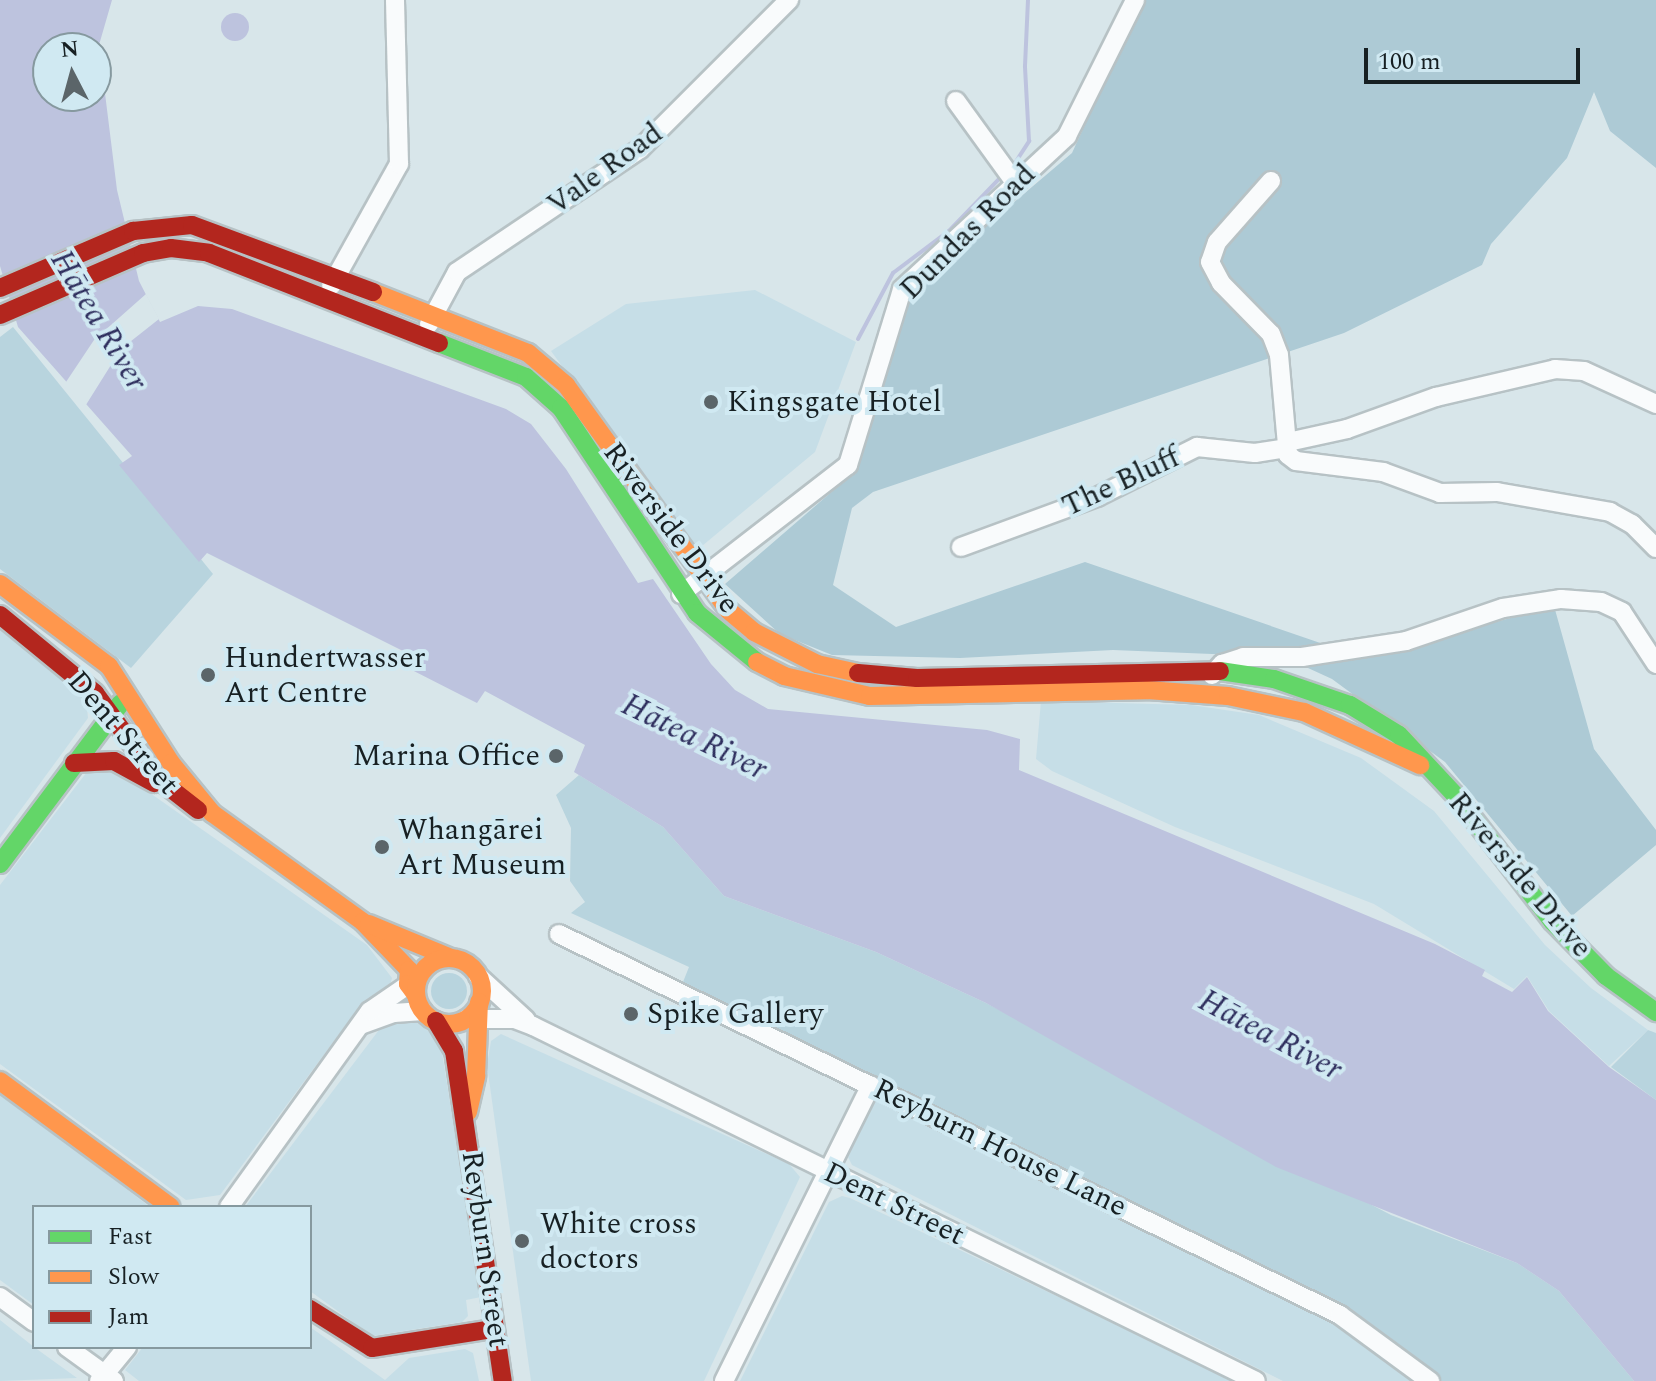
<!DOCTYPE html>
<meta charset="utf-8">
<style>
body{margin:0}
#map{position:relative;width:1656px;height:1381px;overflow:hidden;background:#d8e6ea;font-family:Spectral,serif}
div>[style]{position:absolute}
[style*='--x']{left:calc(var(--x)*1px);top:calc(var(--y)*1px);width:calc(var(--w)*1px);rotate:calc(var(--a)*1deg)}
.built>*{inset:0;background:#c6dee7}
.green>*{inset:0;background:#b8d4de}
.round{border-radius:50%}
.forest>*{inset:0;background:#adcad5}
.water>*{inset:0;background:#bdc3de}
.pier>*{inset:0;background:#d8e6ea}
.stream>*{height:4px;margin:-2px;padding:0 2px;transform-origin:2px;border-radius:2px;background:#bdc3de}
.roads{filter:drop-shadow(2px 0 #b7c2c5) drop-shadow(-2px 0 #b7c2c5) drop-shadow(0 2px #b7c2c5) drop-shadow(0 -2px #b7c2c5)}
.street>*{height:18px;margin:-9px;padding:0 9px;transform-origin:9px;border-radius:9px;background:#f9fbfc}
.fast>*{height:18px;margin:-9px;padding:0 9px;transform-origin:9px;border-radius:9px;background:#63d668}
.slow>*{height:18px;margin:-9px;padding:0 9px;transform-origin:9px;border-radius:9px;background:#ff974d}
.slow>.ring{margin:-9px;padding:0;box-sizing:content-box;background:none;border:18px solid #ff974d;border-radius:50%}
.jam>*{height:18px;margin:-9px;padding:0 9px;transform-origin:9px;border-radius:9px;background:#b3261e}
.dots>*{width:22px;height:22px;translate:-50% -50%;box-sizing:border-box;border:4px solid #d0e9f2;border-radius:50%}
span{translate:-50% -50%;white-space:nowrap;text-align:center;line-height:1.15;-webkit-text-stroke:8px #d0e9f2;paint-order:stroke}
.street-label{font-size:30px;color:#172023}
.poi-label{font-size:30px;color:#172023}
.left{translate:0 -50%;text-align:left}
.right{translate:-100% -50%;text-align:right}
.water-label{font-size:32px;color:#2f2f5e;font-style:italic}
.legend{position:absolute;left:32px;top:1205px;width:280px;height:144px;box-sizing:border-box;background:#d0e9f2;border:2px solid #86999f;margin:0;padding:10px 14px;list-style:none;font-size:24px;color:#172023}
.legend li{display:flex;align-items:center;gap:16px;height:40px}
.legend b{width:40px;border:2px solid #86999f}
.north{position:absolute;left:32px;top:32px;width:80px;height:80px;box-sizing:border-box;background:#d0e9f2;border:2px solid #86999f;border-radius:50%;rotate:354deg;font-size:22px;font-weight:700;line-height:32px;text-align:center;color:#172023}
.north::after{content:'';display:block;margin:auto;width:28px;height:36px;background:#5b6569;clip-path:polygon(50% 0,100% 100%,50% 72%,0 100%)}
.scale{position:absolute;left:1364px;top:48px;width:216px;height:36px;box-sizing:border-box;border:4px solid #172023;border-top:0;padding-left:10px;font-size:24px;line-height:28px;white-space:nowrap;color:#172023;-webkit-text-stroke:6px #d0e9f2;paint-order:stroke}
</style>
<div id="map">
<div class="built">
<i style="clip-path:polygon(755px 290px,856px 342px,815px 452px,696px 551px,551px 351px,626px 304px)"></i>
<i style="clip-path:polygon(0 627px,86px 698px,88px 718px,0 838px)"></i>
<i style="clip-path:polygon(1041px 701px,1191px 705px,1259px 715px,1361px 758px,1434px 811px,1545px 945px,1591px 988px,1648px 1030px,1609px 1066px,1549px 1011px,1527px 976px,1514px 989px,1374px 904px,1175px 827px,1052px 771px,1036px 759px)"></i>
<i style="clip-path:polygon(110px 765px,367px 945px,392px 978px,389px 989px,357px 1010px,220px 1195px,186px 1200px,0 1064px,0 885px,90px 768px)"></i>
<i style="clip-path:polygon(412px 1019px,440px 1040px,481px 1297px,466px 1300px,468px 1316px,462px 1322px,372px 1336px,310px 1291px,310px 1207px,245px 1207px,385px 1022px)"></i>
<i style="clip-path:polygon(501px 1034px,789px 1164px,800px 1177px,704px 1381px,531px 1381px,487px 1065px,491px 1041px)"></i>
<i style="clip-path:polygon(0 1093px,150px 1207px,34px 1207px,34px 1305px,0 1280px)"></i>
<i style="clip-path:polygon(877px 1094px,1324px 1308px,1421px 1381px,1283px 1381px,852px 1165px,848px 1157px)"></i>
<i style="clip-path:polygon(842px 1196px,850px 1198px,1236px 1381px,740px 1381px,829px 1202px)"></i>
<i style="clip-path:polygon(0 1320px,34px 1347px,77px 1378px,0 1381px)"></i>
<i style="clip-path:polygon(310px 1327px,385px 1380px,409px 1358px,465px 1349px,473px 1353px,479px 1381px,139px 1381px,125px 1370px,143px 1347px,310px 1347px)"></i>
</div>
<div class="green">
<i style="clip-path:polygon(13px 327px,213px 574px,131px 668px,0 569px,0 337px)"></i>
<i style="clip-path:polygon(579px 775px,663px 827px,724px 896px,876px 952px,986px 1003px,1391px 1215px,1517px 1263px,1559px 1291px,1634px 1381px,1442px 1381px,1351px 1311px,683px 982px,689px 967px,571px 913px,585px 902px,570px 881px,571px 828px,556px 795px)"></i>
<i class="round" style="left:431px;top:973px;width:36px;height:36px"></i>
<i style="clip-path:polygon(1648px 1030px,1656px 1033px,1656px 1100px,1611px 1067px)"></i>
</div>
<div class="forest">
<i style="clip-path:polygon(1142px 0,1656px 0,1656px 168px,1610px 131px,1594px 92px,1567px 158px,1491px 244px,1482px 265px,1344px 333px,873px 492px,852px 508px,833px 585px,896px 627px,1085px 562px,1364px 658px,1554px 606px,1594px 749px,1656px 830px,1656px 845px,1572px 916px,1445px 762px,1332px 679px,1308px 668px,1237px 655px,1113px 650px,960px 658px,832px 655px,780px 634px,725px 584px,850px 476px,903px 296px,1072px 153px)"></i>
</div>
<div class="water">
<i style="clip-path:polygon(evenodd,0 0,112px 0,99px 45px,117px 190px,139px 281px,160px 322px,198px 306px,232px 309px,506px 409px,531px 424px,566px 469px,638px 583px,653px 579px,711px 664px,735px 690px,768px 709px,987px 730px,1020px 739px,1019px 770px,1435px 944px,1485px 970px,1482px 976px,1512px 992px,1527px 977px,1548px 1011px,1609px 1067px,1656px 1100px,1656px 1381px,1634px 1381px,1559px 1291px,1517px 1263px,1276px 1167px,986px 1003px,876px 952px,724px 896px,663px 827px,574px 772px,585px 745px,485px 691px,477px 703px,461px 695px,406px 667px,413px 656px,207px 553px,199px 562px,119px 465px,132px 456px,18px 327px,0 266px,0 0,48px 48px,96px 48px,96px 96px,48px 96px,48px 48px)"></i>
<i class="round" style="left:221px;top:13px;width:28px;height:28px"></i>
</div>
<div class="pier">
<i style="clip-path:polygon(146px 294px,159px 319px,121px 349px,84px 408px,64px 385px,94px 340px)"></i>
</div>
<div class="stream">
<i style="--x:1013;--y:166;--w:30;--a:-57"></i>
<i style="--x:1029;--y:141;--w:75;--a:-93.1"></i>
<i style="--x:1025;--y:66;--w:66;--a:-87.4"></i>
<i style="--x:858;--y:339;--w:75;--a:-62.1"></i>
<i style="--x:893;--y:273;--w:70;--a:-36.9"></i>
<i style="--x:949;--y:231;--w:74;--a:-46.1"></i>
</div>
<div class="roads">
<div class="street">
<i style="--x:956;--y:101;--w:99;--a:54.1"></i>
<i style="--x:1271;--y:181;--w:81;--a:131.5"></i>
<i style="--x:1217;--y:242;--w:21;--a:109"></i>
<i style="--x:1210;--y:262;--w:24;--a:62"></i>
<i style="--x:1221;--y:283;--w:71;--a:45.6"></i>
<i style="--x:1271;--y:334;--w:22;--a:69"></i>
<i style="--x:1279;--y:355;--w:100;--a:84.9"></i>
<i style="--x:1288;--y:455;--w:10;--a:37"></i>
<i style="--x:1296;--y:461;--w:88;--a:7.2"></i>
<i style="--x:1383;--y:472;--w:61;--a:20.2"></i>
<i style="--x:1440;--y:493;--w:57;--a:-1"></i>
<i style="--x:1497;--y:492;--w:115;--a:10"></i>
<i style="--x:1610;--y:512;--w:25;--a:29"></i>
<i style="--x:1632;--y:524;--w:34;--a:45"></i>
<i style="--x:331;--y:286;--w:140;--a:-60.9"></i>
<i style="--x:399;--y:164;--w:164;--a:-91.4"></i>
<i style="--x:429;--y:324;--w:59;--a:-61.7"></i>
<i style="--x:457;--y:272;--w:220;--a:-33.9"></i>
<i style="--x:640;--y:149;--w:211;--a:-45"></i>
<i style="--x:1288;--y:442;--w:60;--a:-12.4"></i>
<i style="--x:1347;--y:429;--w:95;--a:-19.8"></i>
<i style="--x:1436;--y:397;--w:122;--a:-13.2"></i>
<i style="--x:1555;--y:369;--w:29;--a:4"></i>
<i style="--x:1584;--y:371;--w:79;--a:24.6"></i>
<i style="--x:961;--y:547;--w:145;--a:-20.2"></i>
<i style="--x:1097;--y:497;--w:112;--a:-26.6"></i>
<i style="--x:1197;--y:447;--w:58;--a:5.9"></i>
<i style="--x:1255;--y:453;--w:30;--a:-9"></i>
<i style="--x:681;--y:594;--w:211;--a:-37.7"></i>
<i style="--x:848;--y:465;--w:184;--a:-72.9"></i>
<i style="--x:902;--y:289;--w:225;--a:-42.8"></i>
<i style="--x:1067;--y:136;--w:152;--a:-63.4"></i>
<i style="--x:1212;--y:675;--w:15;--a:-48"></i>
<i style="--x:1222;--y:664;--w:22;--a:-18"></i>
<i style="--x:1243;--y:657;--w:59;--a:0"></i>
<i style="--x:1302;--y:657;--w:105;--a:-8.7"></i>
<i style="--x:1406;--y:641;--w:102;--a:-18.8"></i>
<i style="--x:1503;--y:608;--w:59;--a:-8.8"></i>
<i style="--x:1561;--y:599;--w:40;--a:4.3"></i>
<i style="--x:1601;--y:602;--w:23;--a:25"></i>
<i style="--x:1622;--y:612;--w:62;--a:56.8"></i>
<i style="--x:559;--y:934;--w:869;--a:26"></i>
<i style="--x:1340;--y:1315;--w:112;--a:36.3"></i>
<i style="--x:478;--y:976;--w:65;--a:42.5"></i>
<i style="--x:466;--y:1019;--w:49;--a:0"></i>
<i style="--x:515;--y:1019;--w:19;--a:21"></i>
<i style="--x:533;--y:1026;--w:805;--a:26.15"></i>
<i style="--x:363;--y:1024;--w:33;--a:-20"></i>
<i style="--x:394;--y:1013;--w:29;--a:-4"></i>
<i style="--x:229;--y:1207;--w:241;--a:-54.3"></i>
<i style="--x:370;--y:1011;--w:58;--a:-34.5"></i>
<i style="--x:0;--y:1297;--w:42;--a:36.3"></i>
<i style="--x:67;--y:1347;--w:58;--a:35.9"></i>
<i style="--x:99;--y:1381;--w:44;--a:-50.5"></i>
<i style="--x:724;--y:1381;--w:330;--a:-63.6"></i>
</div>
<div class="fast">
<i style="--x:439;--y:343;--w:93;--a:21.3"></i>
<i style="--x:526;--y:377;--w:47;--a:41.5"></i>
<i style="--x:561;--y:408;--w:246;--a:56.4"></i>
<i style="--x:697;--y:613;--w:77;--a:39.2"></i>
<i style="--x:1220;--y:671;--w:55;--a:8.4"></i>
<i style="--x:1274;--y:679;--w:80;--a:18.9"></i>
<i style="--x:1350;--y:705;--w:57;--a:31.5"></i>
<i style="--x:1399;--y:735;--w:82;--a:47"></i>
<i style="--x:1455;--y:795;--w:159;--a:52.4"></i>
<i style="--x:1552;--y:921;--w:77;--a:45.5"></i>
<i style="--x:1606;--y:976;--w:62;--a:35.8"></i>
<i style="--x:0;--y:864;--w:201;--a:-53.1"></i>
</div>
<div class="slow">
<i style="--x:373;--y:292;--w:167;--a:21.5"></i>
<i style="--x:528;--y:353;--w:50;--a:40.1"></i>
<i style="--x:566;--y:385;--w:277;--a:54.2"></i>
<i style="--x:728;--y:610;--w:34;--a:40"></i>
<i style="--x:754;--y:632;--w:71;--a:26.9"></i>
<i style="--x:817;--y:664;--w:42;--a:12.4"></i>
<i style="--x:0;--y:584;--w:136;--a:37"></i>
<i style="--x:109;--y:666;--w:115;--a:57.4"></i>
<i style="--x:171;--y:763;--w:65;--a:50.6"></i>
<i style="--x:212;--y:813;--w:186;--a:35.8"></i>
<i style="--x:363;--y:922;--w:66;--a:46.2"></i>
<i style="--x:409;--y:970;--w:14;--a:94"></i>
<i style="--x:408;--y:984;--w:14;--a:54"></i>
<i style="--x:757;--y:662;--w:30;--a:27"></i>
<i style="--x:784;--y:676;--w:88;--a:13.1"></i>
<i style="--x:870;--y:696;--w:277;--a:-1.2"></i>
<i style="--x:1147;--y:690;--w:81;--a:4.2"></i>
<i style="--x:1228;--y:696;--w:78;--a:11.9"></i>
<i style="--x:1304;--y:712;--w:128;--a:24.6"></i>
<i style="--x:369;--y:924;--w:89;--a:22.5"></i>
<i class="ring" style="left:416px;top:958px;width:48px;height:48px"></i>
<i style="--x:0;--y:1081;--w:212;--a:36.4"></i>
<i style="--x:468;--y:1112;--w:37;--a:-77"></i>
<i style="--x:476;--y:1076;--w:74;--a:-87.7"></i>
</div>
<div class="jam">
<i style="--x:0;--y:288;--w:145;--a:-23.2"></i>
<i style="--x:133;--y:231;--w:59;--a:-5.8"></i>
<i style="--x:192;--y:225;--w:193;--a:20.3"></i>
<i style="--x:0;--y:315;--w:156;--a:-23.4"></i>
<i style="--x:143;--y:253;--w:28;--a:-10"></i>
<i style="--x:171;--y:248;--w:38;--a:7"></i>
<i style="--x:209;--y:253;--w:247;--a:21.4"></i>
<i style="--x:0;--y:615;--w:123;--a:39.4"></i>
<i style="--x:95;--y:693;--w:105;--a:53.9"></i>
<i style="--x:157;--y:778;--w:52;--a:38"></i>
<i style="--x:858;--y:673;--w:59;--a:4.8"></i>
<i style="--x:917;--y:678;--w:303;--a:-1.3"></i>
<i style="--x:74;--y:763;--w:40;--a:-2.9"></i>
<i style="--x:114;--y:761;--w:46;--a:28.8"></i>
<i style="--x:436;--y:1021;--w:35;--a:59"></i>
<i style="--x:454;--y:1051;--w:334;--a:81.6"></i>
<i style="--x:310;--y:1309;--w:73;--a:32.2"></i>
<i style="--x:372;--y:1348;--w:123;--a:-8.9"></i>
</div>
</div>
<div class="dots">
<i style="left:711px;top:402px;background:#5b6569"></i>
<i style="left:208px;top:675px;background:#5b6569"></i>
<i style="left:556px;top:756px;background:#5b6569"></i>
<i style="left:382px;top:847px;background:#5b6569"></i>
<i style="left:631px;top:1014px;background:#5b6569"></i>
<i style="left:522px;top:1241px;background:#5b6569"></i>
</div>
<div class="street-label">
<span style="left:605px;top:169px;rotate:-36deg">Vale Road</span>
<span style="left:968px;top:232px;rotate:-45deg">Dundas Road</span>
<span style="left:1121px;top:482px;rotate:-25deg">The Bluff</span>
<span style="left:671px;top:528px;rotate:53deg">Riverside Drive</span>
<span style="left:123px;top:733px;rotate:49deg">Dent Street</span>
<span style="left:1520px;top:875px;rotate:50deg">Riverside Drive</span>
<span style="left:1000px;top:1148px;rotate:26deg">Reyburn House Lane</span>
<span style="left:894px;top:1204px;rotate:26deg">Dent Street</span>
<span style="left:485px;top:1249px;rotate:82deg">Reyburn Street</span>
</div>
<div class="poi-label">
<span class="left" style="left:727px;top:402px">Kingsgate Hotel</span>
<span class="left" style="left:224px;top:675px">Hundertwasser<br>Art Centre</span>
<span class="right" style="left:540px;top:756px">Marina Office</span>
<span class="left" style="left:398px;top:847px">Whangārei<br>Art Museum</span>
<span class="left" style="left:647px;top:1014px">Spike Gallery</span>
<span class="left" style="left:540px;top:1241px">White cross<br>doctors</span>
</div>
<div class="water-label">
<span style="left:98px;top:321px;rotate:59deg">Hātea River</span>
<span style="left:694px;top:738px;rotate:26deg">Hātea River</span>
<span style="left:1270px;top:1036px;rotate:28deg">Hātea River</span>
</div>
<ul class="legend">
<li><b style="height:10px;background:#63d668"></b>Fast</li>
<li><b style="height:10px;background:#ff974d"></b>Slow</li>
<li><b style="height:10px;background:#b3261e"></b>Jam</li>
</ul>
<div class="north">N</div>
<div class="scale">100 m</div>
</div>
